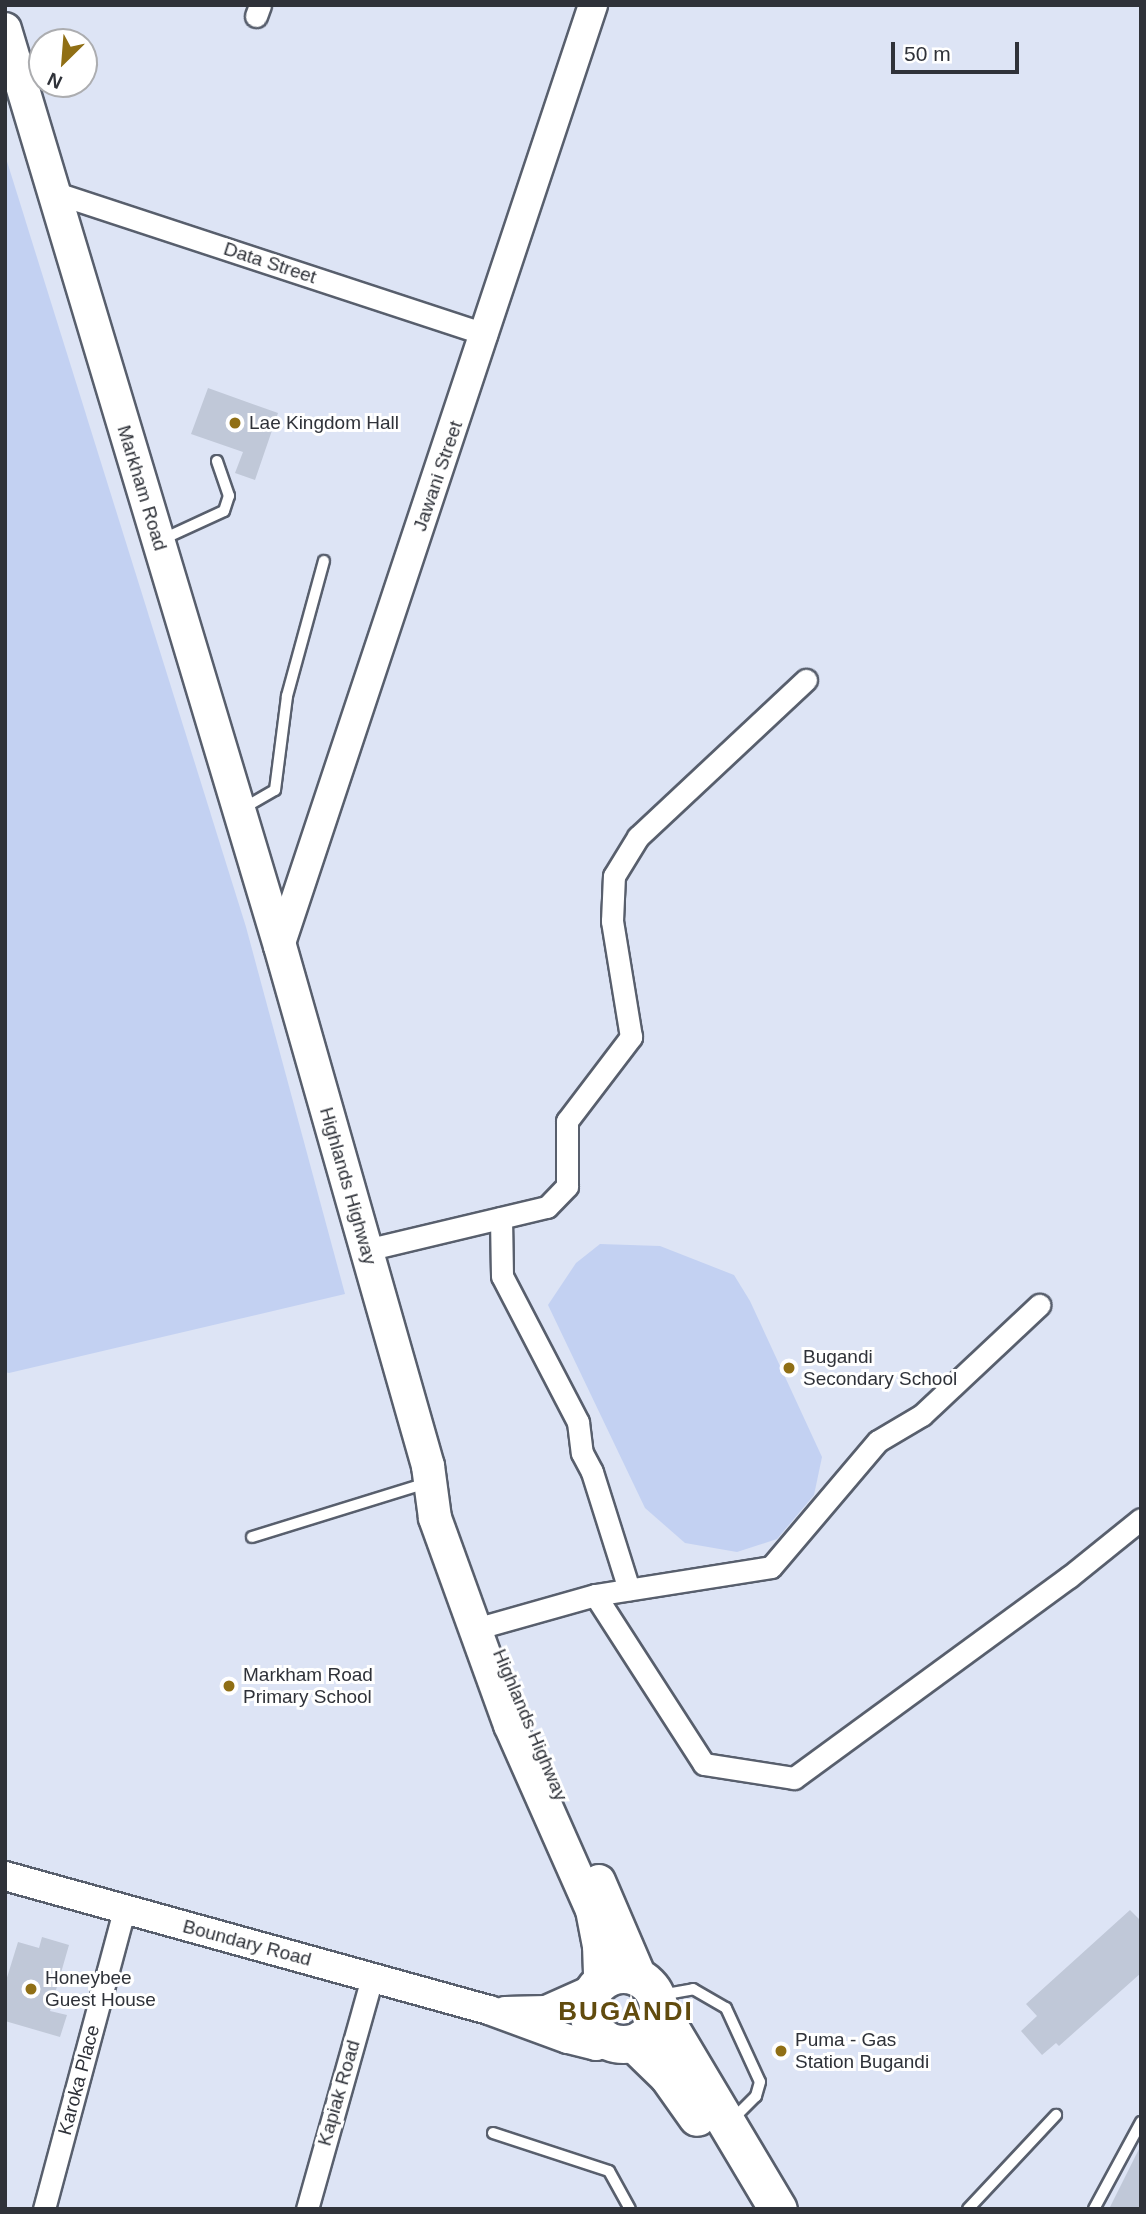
<!DOCTYPE html>
<style>
body{margin:0}
#map{position:relative;width:1146px;height:2214px;overflow:hidden;background:#dde4f5;font-family:Helvetica,sans-serif}
div>[style]{position:absolute}
[style*='--x']{left:calc(var(--x)*1px);top:calc(var(--y)*1px);width:calc(var(--w)*1px);rotate:calc(var(--a)*1deg)}
.green>*{inset:0;background:#c3d1f2}
.building>*{inset:0;background:#c0c8d8}
.roads{filter:drop-shadow(2px 0 #585f6d) drop-shadow(-2px 0 #585f6d) drop-shadow(0 2px #585f6d) drop-shadow(0 -2px #585f6d)}
.lane>*{height:10px;margin:-5px;padding:0 5px;transform-origin:5px;border-radius:5px;background:#fff}
.street>*{height:21px;margin:-10.5px;padding:0 10.5px;transform-origin:10.5px;border-radius:10.5px;background:#fff}
.secondary>*{height:28px;margin:-14px;padding:0 14px;transform-origin:14px;border-radius:14px;background:#fff}
.primary>*{height:32px;margin:-16px;padding:0 16px;transform-origin:16px;border-radius:16px;background:#fff}
.highway>*{height:37px;margin:-18.5px;padding:0 18.5px;transform-origin:18.5px;border-radius:18.5px;background:#fff}
.highway>.ring{margin:-18.5px;padding:0;box-sizing:content-box;background:none;border:37px solid #fff;border-radius:50%}
.dots>*{width:19px;height:19px;translate:-50% -50%;box-sizing:border-box;border:4px solid #fff;border-radius:50%}
span{translate:-50% -50%;white-space:nowrap;text-align:center;line-height:1.15;-webkit-text-stroke:6px #fff;paint-order:stroke}
.street-label{font-size:19px;color:#2f3239}
.poi-label{font-size:19px;color:#2f3239}
.left{translate:0 -50%;text-align:left}
.district-label{font-size:26px;color:#614b0e;font-weight:700;letter-spacing:2px}
.frame{position:absolute;inset:0;border:7px solid #2f3239;pointer-events:none}
.north{position:absolute;left:28px;top:28px;width:70px;height:70px;box-sizing:border-box;background:#fff;border:2px solid #acadb0;border-radius:50%;rotate:205deg;font-size:19px;font-weight:700;line-height:28px;text-align:center;color:#2f3239}
.north::after{content:'';display:block;margin:auto;width:24px;height:32px;background:#906f15;clip-path:polygon(50% 0,100% 100%,50% 72%,0 100%)}
.scale{position:absolute;left:891px;top:42px;width:128px;height:32px;box-sizing:border-box;border:4px solid #2f3239;border-top:0;padding-left:9px;font-size:21px;line-height:24px;white-space:nowrap;color:#2f3239;-webkit-text-stroke:5px #fff;paint-order:stroke}
</style>
<div id="map">
<div class="green">
<i style="clip-path:polygon(5px 155px,246px 927px,345px 1294px,9px 1373px,5px 1372px)"></i>
<i style="clip-path:polygon(600px 1244px,660px 1246px,734px 1275px,750px 1301px,822px 1457px,814px 1495px,777px 1539px,737px 1552px,685px 1543px,645px 1508px,548px 1305px,576px 1263px)"></i>
</div>
<div class="building">
<i style="clip-path:polygon(208px 388px,278px 413px,255px 480px,235px 473px,243px 452px,191px 434px)"></i>
<i style="clip-path:polygon(1130px 1910px,1141px 1921px,1141px 1973px,1059px 2046px,1056px 2043px,1042px 2055px,1021px 2031px,1037px 2016px,1026px 2004px)"></i>
<i style="clip-path:polygon(42px 1937px,69px 1945px,50px 2011px,67px 2015px,60px 2037px,5px 2021px,5px 1984px,18px 1942px,39px 1948px)"></i>
<i style="clip-path:polygon(1141px 2145px,1141px 2209px,1109px 2209px)"></i>
</div>
<div class="roads">
<div class="lane">
<i style="--x:161;--y:540;--w:69;--a:-24.7"></i>
<i style="--x:224;--y:511;--w:16;--a:-72"></i>
<i style="--x:229;--y:496;--w:37;--a:-109"></i>
<i style="--x:242;--y:809;--w:38;--a:-30"></i>
<i style="--x:275;--y:790;--w:95;--a:-82.7"></i>
<i style="--x:287;--y:696;--w:140;--a:-74.7"></i>
<i style="--x:252;--y:1537;--w:182;--a:-17.2"></i>
<i style="--x:655;--y:1996;--w:39;--a:-10"></i>
<i style="--x:693;--y:1989;--w:38;--a:30"></i>
<i style="--x:726;--y:2008;--w:81;--a:65.3"></i>
<i style="--x:760;--y:2082;--w:15;--a:106"></i>
<i style="--x:756;--y:2096;--w:34;--a:135"></i>
<i style="--x:493;--y:2133;--w:122;--a:18.1"></i>
<i style="--x:609;--y:2171;--w:43;--a:61.1"></i>
<i style="--x:968;--y:2209;--w:129;--a:-46.9"></i>
<i style="--x:1094;--y:2209;--w:99;--a:-61.6"></i>
</div>
<div class="street">
<i style="--x:256;--y:16;--w:12;--a:-70"></i>
<i style="--x:53;--y:192;--w:456;--a:18.2"></i>
<i style="--x:501;--y:1218;--w:58;--a:89"></i>
<i style="--x:502;--y:1276;--w:165;--a:62.5"></i>
<i style="--x:578;--y:1422;--w:31;--a:83"></i>
<i style="--x:582;--y:1453;--w:21;--a:62"></i>
<i style="--x:592;--y:1472;--w:123;--a:72.5"></i>
<i style="--x:366;--y:1250;--w:186;--a:-13.4"></i>
<i style="--x:547;--y:1207;--w:29;--a:-46"></i>
<i style="--x:567;--y:1186;--w:65;--a:-90"></i>
<i style="--x:567;--y:1121;--w:106;--a:-52.7"></i>
<i style="--x:631;--y:1037;--w:118;--a:-99.3"></i>
<i style="--x:612;--y:921;--w:45;--a:-87.5"></i>
<i style="--x:614;--y:876;--w:46;--a:-58.4"></i>
<i style="--x:638;--y:837;--w:230;--a:-43.1"></i>
<i style="--x:595;--y:1595;--w:201;--a:57.2"></i>
<i style="--x:704;--y:1764;--w:91;--a:8.8"></i>
<i style="--x:794;--y:1778;--w:341;--a:-36.2"></i>
<i style="--x:1069;--y:1577;--w:92;--a:-38.9"></i>
<i style="--x:489;--y:1625;--w:110;--a:-15.8"></i>
<i style="--x:595;--y:1595;--w:178;--a:-9"></i>
<i style="--x:771;--y:1567;--w:165;--a:-49.7"></i>
<i style="--x:878;--y:1441;--w:51;--a:-30.6"></i>
<i style="--x:922;--y:1415;--w:161;--a:-43.2"></i>
<i style="--x:44;--y:2209;--w:310;--a:-75"></i>
<i style="--x:307;--y:2209;--w:241;--a:-74.3"></i>
</div>
<div class="secondary">
<i style="--x:280;--y:946;--w:992;--a:-71.6"></i>
<i style="--x:5;--y:1876;--w:502;--a:15.48"></i>
<i style="--x:489;--y:2010;--w:84;--a:20.2"></i>
<i style="--x:568;--y:2039;--w:29;--a:14"></i>
<i style="--x:596;--y:2046;--w:16;--a:-14"></i>
<i style="--x:505;--y:2011;--w:41;--a:-1.4"></i>
<i style="--x:546;--y:2010;--w:51;--a:-24.1"></i>
</div>
<div class="primary">
<i style="--x:5;--y:29;--w:957;--a:73.31"></i>
<i style="--x:280;--y:946;--w:541;--a:74.11"></i>
<i style="--x:428;--y:1466;--w:52;--a:82.3"></i>
<i style="--x:435;--y:1518;--w:220;--a:70.1"></i>
<i style="--x:510;--y:1725;--w:202;--a:66.1"></i>
<i style="--x:592;--y:1910;--w:36;--a:79"></i>
<i style="--x:599;--y:1945;--w:37;--a:88"></i>
<i style="--x:599;--y:1881;--w:107;--a:66.8"></i>
</div>
<div class="highway">
<i class="ring" style="left:588px;top:1974px;width:33px;height:33px"></i>
<i style="--x:658;--y:2008;--w:234;--a:59.2"></i>
<i style="--x:634;--y:2043;--w:47;--a:44.1"></i>
<i style="--x:668;--y:2076;--w:50;--a:54.7"></i>
</div>
</div>
<div class="dots">
<i style="left:235px;top:423px;background:#906f15"></i>
<i style="left:789px;top:1368px;background:#906f15"></i>
<i style="left:229px;top:1686px;background:#906f15"></i>
<i style="left:31px;top:1989px;background:#906f15"></i>
<i style="left:781px;top:2051px;background:#906f15"></i>
</div>
<div class="street-label">
<span style="left:270px;top:263px;rotate:18deg">Data Street</span>
<span style="left:438px;top:476px;rotate:-71deg">Jawani Street</span>
<span style="left:142px;top:488px;rotate:73deg">Markham Road</span>
<span style="left:348px;top:1186px;rotate:74deg">Highlands Highway</span>
<span style="left:530px;top:1725px;rotate:67deg">Highlands Highway</span>
<span style="left:247px;top:1943px;rotate:15deg">Boundary Road</span>
<span style="left:79px;top:2080px;rotate:-75deg">Karoka Place</span>
<span style="left:339px;top:2093px;rotate:-74deg">Kapiak Road</span>
</div>
<div class="poi-label">
<span class="left" style="left:249px;top:423px">Lae Kingdom Hall</span>
<span class="left" style="left:803px;top:1368px">Bugandi<br>Secondary School</span>
<span class="left" style="left:243px;top:1686px">Markham Road<br>Primary School</span>
<span class="left" style="left:45px;top:1989px">Honeybee<br>Guest House</span>
<span class="left" style="left:795px;top:2051px">Puma - Gas<br>Station Bugandi</span>
</div>
<div class="district-label">
<span style="left:626px;top:2012px">BUGANDI</span>
</div>
<div class="frame"></div>
<div class="north">N</div>
<div class="scale">50 m</div>
</div>
